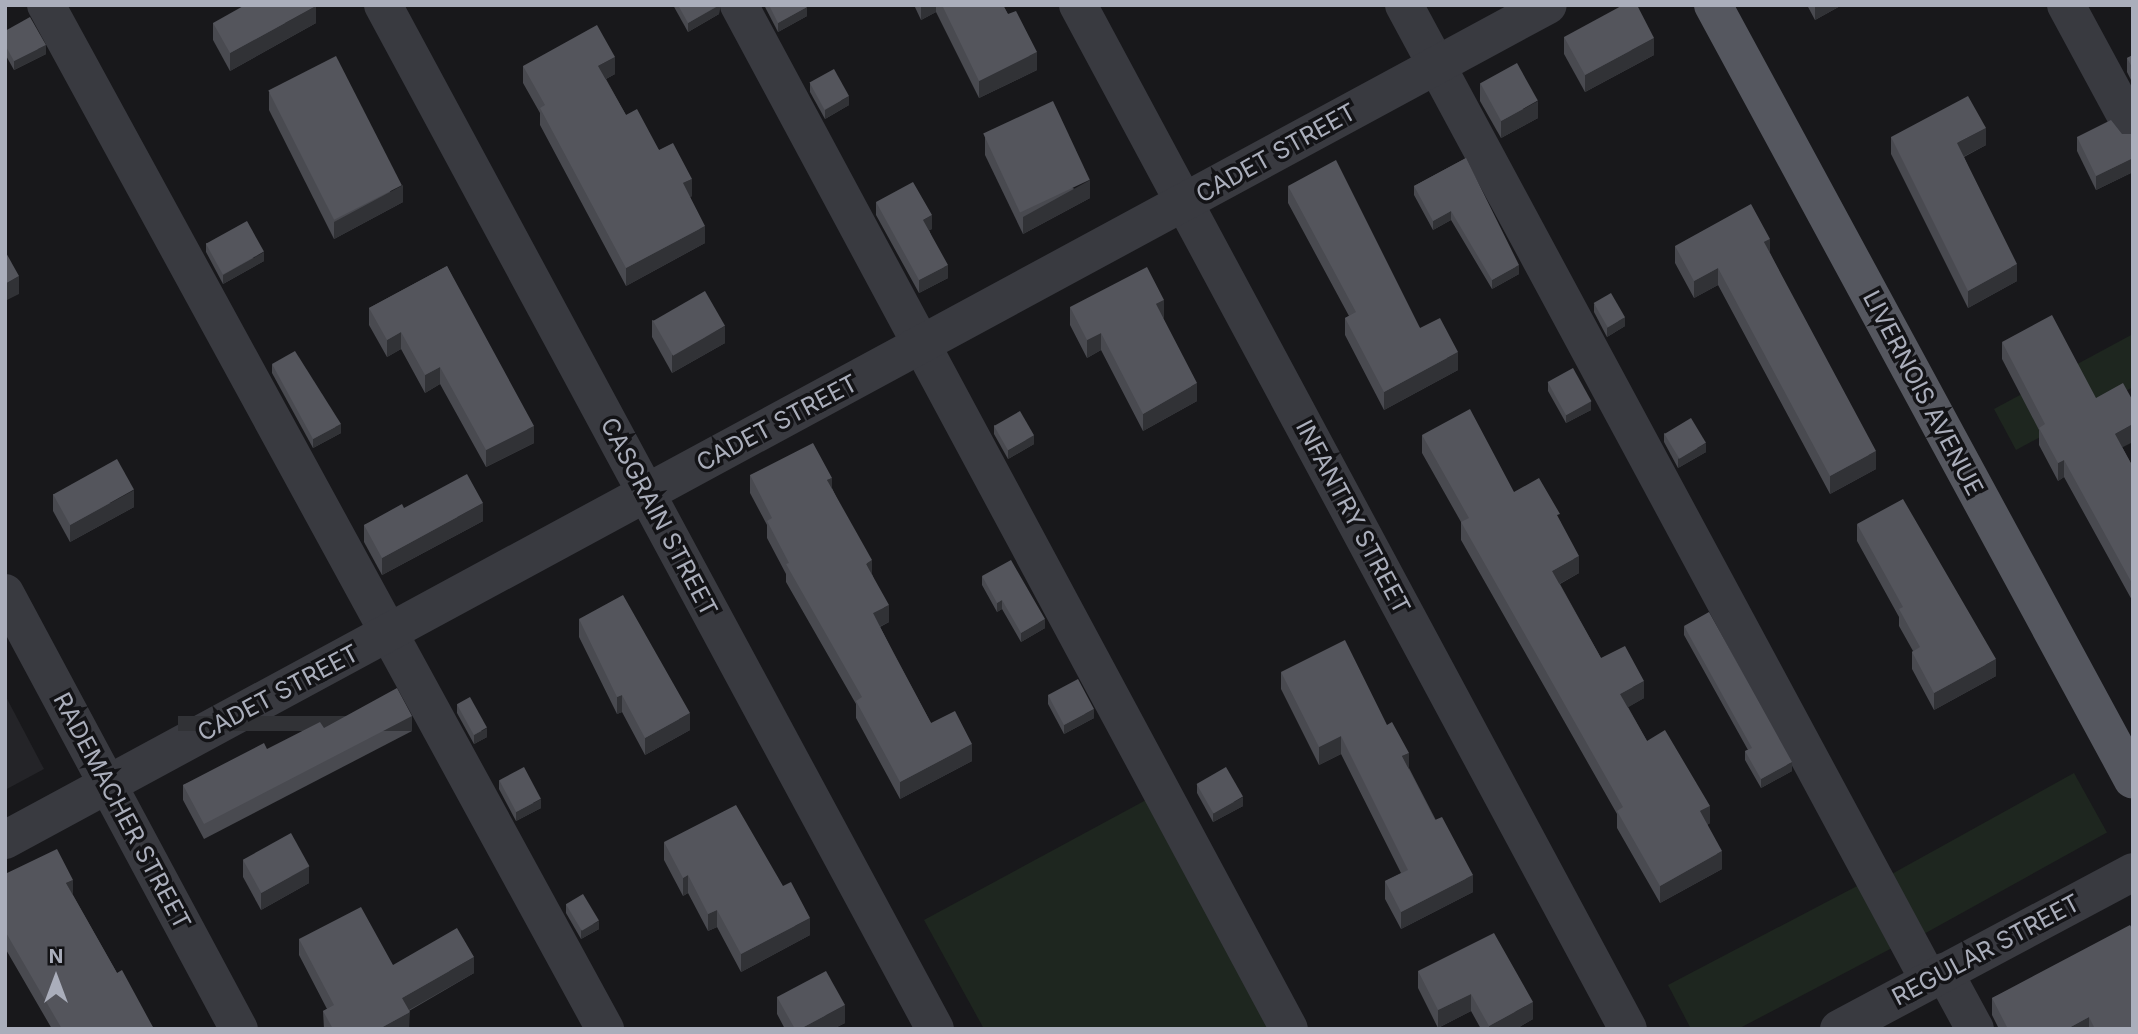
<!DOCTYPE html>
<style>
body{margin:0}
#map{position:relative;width:2138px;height:1034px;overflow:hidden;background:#18181b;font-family:Inter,sans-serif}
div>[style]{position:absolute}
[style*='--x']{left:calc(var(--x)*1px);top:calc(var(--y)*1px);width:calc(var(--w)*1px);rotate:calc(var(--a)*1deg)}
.built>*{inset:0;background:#242428}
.green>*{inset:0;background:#1e261f;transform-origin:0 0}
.minor>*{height:38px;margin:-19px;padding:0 19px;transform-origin:19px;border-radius:19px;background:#393a40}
.major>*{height:38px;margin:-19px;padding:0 19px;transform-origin:19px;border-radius:19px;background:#55575f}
.wall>*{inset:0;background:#494a50}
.shaded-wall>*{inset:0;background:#313236;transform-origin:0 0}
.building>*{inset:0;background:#54555c;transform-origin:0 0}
span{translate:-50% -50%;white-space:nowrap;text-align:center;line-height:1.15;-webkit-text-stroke:7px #131316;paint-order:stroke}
.street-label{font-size:24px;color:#aaaebb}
.frame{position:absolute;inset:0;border:7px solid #aaaebb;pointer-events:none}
.north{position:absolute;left:21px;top:943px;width:70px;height:70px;-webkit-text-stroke:5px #131316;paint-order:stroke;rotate:0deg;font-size:19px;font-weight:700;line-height:28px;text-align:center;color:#aaaebb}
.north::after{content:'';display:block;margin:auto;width:24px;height:32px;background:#aaaebb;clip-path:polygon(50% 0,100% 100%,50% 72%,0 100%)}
</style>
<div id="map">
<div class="built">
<i style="clip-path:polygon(5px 695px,44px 769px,5px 790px)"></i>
</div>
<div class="green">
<i style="clip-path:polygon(2133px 334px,2133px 387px,2016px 450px,1994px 409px)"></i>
<i style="left:2074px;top:773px;width:68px;height:213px;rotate:61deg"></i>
<i style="clip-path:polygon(1146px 800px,1271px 1029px,984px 1029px,924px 920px)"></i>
<i style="clip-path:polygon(1859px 885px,1892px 948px,1738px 1029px,1691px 1029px,1668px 985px)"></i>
</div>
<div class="minor">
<i style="--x:46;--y:5;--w:1167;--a:61.37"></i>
<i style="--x:383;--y:5;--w:1163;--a:61.67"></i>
<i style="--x:739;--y:5;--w:1162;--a:61.76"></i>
<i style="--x:1078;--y:5;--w:1162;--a:61.76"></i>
<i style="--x:1404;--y:5;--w:1107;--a:61.7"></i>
<i style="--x:2066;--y:5;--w:141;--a:61.6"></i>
<i style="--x:5;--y:593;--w:495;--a:61.8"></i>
<i style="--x:5;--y:840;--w:1754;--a:-28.42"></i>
<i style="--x:1944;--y:972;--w:65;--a:61.5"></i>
<i style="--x:1839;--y:1029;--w:333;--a:-28.1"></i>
</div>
<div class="major">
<i style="--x:1713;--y:5;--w:881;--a:61.55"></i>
</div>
<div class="wall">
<i style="clip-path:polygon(673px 5px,720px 5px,719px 14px,688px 32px)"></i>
<i style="clip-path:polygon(764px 5px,806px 5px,807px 16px,778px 32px)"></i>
<i style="clip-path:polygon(914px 5px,1003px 5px,1037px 70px,979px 98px,936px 12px,921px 20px)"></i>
<i style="clip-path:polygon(1807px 5px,1842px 5px,1815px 20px)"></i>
<i style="clip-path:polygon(213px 23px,316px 23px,230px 71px,213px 40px)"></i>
<i style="clip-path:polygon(5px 31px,46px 54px,14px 70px,5px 54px)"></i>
<i style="clip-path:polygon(1564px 37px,1654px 55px,1585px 92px,1564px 54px)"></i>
<i style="clip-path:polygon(2133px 55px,2133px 84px,2127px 72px,2127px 58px)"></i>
<i style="clip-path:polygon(523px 66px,615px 74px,606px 79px,626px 115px,659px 150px,692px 196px,690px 197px,705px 243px,626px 286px,540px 125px,540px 113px,523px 83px)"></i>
<i style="clip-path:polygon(810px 83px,849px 105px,825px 119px,810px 92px)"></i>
<i style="clip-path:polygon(1480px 83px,1538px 118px,1501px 138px,1480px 101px)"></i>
<i style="clip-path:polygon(269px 92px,403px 202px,334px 239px,269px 110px)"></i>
<i style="clip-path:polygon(2122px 134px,2133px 134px,2133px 172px,2096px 190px,2077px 151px,2077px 137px)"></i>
<i style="clip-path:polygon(985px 137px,1090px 198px,1023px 234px,985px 155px)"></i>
<i style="clip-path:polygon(1891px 137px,1986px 145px,1964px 157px,2017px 281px,1968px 308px,1891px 154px)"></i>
<i style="clip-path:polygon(1466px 158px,1519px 274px,1492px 289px,1451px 220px,1433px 230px,1414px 195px,1414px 186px)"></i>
<i style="clip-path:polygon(1288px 186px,1420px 328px,1458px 370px,1384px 410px,1345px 335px,1345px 318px,1349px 316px,1288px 203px)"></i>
<i style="clip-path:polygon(876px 202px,932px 229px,929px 230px,948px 278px,919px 293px,876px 215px)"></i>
<i style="clip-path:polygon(206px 243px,264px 261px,223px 284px,206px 252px)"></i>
<i style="clip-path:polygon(1675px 246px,1770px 253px,1876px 469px,1830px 494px,1718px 285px,1694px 298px,1675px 263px)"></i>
<i style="clip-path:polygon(447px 266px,534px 443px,486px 467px,440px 384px,425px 393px,401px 349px,387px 357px,369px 325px,369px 308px)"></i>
<i style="clip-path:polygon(1594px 304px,1625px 326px,1607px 337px,1594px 312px)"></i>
<i style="clip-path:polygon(1070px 307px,1164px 317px,1163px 318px,1197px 401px,1143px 431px,1101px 350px,1087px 358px,1070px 325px)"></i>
<i style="clip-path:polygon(652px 320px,725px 343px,672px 373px,652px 337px)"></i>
<i style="clip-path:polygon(2002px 342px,2122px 447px,2133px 467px,2133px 602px,2064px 477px,2058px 481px,2039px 445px,2039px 430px,2002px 359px)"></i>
<i style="clip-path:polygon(272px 364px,341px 433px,313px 448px,272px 373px)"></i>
<i style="clip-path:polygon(1548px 382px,1591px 410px,1566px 423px,1548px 391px)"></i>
<i style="clip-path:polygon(994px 425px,1034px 444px,1008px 459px,994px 434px)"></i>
<i style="clip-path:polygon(1664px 433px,1706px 452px,1678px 468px,1664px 442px)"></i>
<i style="clip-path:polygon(1422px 435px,1560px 521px,1579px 573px,1560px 584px,1601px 658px,1644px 698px,1628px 707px,1647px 741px,1710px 823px,1707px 825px,1722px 869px,1660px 903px,1617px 828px,1617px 814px,1461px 540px,1461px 522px,1422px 453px)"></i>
<i style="clip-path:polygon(750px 475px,832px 488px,872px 574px,889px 622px,880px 627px,931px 723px,972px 761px,900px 799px,856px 718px,856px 704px,786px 582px,786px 574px,767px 538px,767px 525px,750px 493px)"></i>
<i style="clip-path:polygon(53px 494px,134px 507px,70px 542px,53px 511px)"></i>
<i style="clip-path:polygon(404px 508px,483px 521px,382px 575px,364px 542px,364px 525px)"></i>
<i style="clip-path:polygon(1857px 524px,1996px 676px,1934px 710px,1912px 669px,1912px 652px,1913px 651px,1899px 626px,1899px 617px,1857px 541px)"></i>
<i style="clip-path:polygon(982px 576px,1045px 628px,1021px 642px,1002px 609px,997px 612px,982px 585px)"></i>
<i style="clip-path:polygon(579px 619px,690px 730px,645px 755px,622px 712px,617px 714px,579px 637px)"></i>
<i style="clip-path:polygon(1684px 626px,1792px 771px,1761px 788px,1745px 760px,1745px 751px,1748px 750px,1684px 635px)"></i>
<i style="clip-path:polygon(1281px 672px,1409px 768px,1473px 892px,1401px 929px,1385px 899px,1385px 881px,1401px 873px,1341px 754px,1319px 765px,1281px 689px)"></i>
<i style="clip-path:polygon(1048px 695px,1094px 718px,1064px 734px,1048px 704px)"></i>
<i style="clip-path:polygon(457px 704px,487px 737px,474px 744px,457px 713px)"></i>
<i style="clip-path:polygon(324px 728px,412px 731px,204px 839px,183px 800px,183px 785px)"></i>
<i style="clip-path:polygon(499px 780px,541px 808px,516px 821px,499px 789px)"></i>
<i style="clip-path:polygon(1197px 784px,1243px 806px,1213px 822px,1197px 793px)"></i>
<i style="clip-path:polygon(664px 842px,810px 935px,741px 972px,717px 927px,708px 931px,688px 893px,683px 896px,664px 860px)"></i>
<i style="clip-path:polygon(243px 860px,309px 883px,261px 910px,243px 877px)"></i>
<i style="clip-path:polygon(5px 874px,73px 895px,117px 973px,154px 1029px,52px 1029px,5px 948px)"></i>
<i style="clip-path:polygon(566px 904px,599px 929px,581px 939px,566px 913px)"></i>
<i style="clip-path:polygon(2133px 930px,2133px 1029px,1999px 1029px,1992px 1015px,1992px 998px)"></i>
<i style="clip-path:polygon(299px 939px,393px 965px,474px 973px,409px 1011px,409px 1029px,324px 1029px,323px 1011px,327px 1009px,299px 955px)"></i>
<i style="clip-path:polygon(1418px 971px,1533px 1019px,1516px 1029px,1481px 1029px,1471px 1011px,1438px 1028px,1418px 988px)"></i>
<i style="clip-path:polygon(777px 997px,845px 1023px,833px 1029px,785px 1029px,777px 1014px)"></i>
</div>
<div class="shaded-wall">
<i style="clip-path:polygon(720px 5px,719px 14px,688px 32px,688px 23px)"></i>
<i style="clip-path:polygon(921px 5px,936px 5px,936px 12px,921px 20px)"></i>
<i style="clip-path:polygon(1815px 5px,1842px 5px,1815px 20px)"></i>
<i style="clip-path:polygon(316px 6px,316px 23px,230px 71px,230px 53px)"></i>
<i style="clip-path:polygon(807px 7px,807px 16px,778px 32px,778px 23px)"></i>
<i style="clip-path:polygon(1654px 38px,1654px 55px,1585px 92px,1585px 75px)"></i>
<i style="clip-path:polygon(46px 45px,46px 54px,14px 70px,14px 61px)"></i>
<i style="clip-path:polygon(1037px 52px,1037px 70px,979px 98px,979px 81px)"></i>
<i style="clip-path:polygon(615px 57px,615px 74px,598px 83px,598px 66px)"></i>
<i style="clip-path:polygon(849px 96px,849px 105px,825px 119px,825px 110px)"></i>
<i style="clip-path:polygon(1538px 101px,1538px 118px,1501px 138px,1501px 121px)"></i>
<i style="clip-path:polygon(1986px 128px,1986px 145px,1957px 160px,1957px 143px)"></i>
<i style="clip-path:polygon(2133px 158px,2133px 172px,2096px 190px,2096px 176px)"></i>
<i style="clip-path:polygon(692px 179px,692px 196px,683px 201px,683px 183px)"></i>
<i style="clip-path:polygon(1090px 180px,1090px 198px,1023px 234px,1023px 217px)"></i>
<i style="clip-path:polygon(403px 185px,403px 202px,334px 239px,334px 222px)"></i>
<i style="clip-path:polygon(1451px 211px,1451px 220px,1433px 230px,1433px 221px)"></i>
<i style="clip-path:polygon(932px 215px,932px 229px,923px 233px,923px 220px)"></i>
<i style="clip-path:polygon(705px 226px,705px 243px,626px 286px,626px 268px)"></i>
<i style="clip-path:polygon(1770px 239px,1770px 257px,1764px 242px)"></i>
<i style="clip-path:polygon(264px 252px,264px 261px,223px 284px,223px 275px)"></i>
<i style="clip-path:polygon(2017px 264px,2017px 281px,1968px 308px,1968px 291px)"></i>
<i style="clip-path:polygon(948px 265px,948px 278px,919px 293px,919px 280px)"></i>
<i style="clip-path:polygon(1519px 265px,1519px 274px,1492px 289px,1492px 280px)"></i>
<i style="clip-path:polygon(1718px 268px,1718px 285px,1694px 298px,1694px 281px)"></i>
<i style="clip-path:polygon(19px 276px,19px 294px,5px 301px,5px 284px)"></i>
<i style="clip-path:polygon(1164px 300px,1164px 317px,1156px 321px,1156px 304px)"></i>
<i style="clip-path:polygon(1625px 317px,1625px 326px,1607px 337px,1607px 328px)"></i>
<i style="clip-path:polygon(725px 326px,725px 343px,672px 373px,672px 355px)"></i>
<i style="clip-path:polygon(401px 332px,401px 349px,387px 357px,387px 340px)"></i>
<i style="clip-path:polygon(1101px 333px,1101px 350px,1087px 358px,1087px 340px)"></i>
<i style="clip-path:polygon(1458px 352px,1458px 370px,1384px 410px,1384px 392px)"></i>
<i style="clip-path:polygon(440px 367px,440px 384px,425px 393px,425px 375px)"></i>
<i style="clip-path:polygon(1197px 383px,1197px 401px,1143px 431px,1143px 414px)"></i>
<i style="clip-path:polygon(1591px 401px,1591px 410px,1566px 423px,1566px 415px)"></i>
<i style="clip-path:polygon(341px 424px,341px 433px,313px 448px,313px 439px)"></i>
<i style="clip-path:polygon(2133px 424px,2133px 442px,2115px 451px,2115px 434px)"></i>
<i style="clip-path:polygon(534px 426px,534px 443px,486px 467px,486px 450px)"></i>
<i style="clip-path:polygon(1034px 435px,1034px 444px,1008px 459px,1008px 450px)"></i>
<i style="clip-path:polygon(1706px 443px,1706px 452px,1678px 468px,1678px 459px)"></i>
<i style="clip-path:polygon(1876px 451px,1876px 469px,1830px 494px,1830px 476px)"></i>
<i style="clip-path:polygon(2064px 460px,2064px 477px,2058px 481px,2058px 463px)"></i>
<i style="clip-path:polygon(832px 478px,832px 495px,827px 480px)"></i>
<i style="clip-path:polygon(134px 490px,134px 507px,70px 542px,70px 525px)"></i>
<i style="clip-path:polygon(483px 503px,483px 521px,382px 575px,382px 558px)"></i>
<i style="clip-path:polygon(1579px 556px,1579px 573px,1552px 588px,1552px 571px)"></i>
<i style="clip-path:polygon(872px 560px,872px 578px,866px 564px)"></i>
<i style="clip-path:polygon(1002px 600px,1002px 609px,997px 612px,997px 603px)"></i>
<i style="clip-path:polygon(889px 605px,889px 622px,873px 630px,873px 613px)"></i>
<i style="clip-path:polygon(1045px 619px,1045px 628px,1021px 642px,1021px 633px)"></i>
<i style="clip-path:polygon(1996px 659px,1996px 676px,1934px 710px,1934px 693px)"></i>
<i style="clip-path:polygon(1644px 681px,1644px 698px,1620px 712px,1620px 694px)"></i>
<i style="clip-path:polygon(622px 695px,622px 712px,617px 714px,617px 697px)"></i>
<i style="clip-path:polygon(1094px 709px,1094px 718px,1064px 734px,1064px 725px)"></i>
<i style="clip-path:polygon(690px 713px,690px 730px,645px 755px,645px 738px)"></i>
<i style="left:412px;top:716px;width:15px;height:234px;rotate:90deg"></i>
<i style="clip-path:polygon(487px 728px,487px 737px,474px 744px,474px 735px)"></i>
<i style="clip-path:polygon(1341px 736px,1341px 754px,1319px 765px,1319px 747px)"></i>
<i style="clip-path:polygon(972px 744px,972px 761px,900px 799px,900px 782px)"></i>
<i style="clip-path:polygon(1409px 753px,1409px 770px,1402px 756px)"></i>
<i style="clip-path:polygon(1792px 762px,1792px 771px,1761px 788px,1761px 779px)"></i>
<i style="clip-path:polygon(1243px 797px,1243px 806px,1213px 822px,1213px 813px)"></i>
<i style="clip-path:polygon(541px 799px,541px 808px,516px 821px,516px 812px)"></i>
<i style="clip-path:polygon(1710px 806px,1710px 823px,1700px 829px,1700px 811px)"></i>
<i style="clip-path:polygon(1722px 851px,1722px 869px,1660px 903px,1660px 886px)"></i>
<i style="clip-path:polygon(309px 866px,309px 883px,261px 910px,261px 893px)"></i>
<i style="clip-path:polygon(688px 875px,688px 893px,683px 896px,683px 878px)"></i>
<i style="clip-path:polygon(1473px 875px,1473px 892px,1401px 929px,1401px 912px)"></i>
<i style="clip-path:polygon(73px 880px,73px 897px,66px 883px)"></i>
<i style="clip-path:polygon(717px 910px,717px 927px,708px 931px,708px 914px)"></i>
<i style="clip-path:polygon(810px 918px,810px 935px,741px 972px,741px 954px)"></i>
<i style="clip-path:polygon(599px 921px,599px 929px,581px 939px,581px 930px)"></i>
<i style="clip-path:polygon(474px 957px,474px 973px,402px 1014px,402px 998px)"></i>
<i style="clip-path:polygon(1471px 994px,1471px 1011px,1438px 1028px,1438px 1010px)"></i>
<i style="clip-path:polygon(1533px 1002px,1533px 1019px,1516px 1029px,1489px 1029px,1489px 1026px)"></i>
<i style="clip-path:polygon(845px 1005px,845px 1023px,833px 1029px,800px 1029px)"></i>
<i style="clip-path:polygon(410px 1012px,409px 1029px,379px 1029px)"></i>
<i style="clip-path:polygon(2089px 1017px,2089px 1029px,2067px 1029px)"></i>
</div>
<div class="building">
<i style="clip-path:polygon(245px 5px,316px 5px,316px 6px,230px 53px,213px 23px)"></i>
<i style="clip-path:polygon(678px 5px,719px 5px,688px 23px)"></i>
<i style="clip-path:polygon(769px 5px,806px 5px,807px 7px,778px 23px)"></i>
<i style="clip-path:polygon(942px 5px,1003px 5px,1008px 14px,1016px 11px,1037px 52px,979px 81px)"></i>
<i style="clip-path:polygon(1623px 5px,1637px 5px,1654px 38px,1585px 75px,1564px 37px)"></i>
<i style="clip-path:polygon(30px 17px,46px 45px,14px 61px,5px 45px,5px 31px)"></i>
<i style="clip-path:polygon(597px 25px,615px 57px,598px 66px,626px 115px,637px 109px,659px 150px,673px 143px,692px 179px,683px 183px,705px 226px,626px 268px,540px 108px,545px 105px,523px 66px)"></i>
<i style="clip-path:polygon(2133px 55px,2133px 69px,2127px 58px)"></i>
<i style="left:336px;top:56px;width:145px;height:76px;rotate:63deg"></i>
<i style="left:1517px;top:63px;width:43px;height:42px;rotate:61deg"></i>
<i style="left:834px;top:69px;width:31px;height:28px;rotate:61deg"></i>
<i style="clip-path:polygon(1968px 96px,1986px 128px,1957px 143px,2017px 264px,1968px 291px,1891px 137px)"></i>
<i style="left:1053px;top:101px;width:87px;height:77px;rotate:65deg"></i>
<i style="clip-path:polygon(2111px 120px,2122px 134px,2133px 134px,2133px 158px,2096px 176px,2077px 137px)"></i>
<i style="clip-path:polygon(1466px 158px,1519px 265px,1492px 280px,1451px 211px,1433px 221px,1414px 186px)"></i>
<i style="clip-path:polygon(1336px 160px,1420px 328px,1440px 318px,1458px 352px,1384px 392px,1345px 318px,1356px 312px,1288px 186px)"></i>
<i style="clip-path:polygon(913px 182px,932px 215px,923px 220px,948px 265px,919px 280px,876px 202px)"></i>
<i style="clip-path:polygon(1751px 204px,1770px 239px,1764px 242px,1876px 451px,1830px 476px,1718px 268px,1694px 281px,1675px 246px)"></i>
<i style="left:247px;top:221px;width:35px;height:47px;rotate:61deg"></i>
<i style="clip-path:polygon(5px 251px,19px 276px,5px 284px)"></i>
<i style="clip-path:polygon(447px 266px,534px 426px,486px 450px,440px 367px,425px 375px,401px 332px,387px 340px,369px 308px)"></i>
<i style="clip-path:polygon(1147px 267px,1164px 300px,1156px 304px,1197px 383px,1143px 414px,1101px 333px,1087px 340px,1070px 307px)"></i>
<i style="left:705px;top:291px;width:40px;height:60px;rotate:60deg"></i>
<i style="left:1611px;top:293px;width:28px;height:20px;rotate:60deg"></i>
<i style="clip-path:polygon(2052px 315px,2096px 398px,2123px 383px,2133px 401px,2133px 424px,2115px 434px,2133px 467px,2133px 585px,2064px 460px,2058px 463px,2039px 428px,2045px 424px,2002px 342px)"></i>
<i style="clip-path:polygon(295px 351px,341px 424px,313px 439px,272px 364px)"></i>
<i style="left:1573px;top:368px;width:38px;height:29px;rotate:61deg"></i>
<i style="clip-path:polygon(1470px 409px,1514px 492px,1539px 478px,1560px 514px,1557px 515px,1579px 556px,1552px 571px,1601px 658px,1625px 646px,1644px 681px,1620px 694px,1647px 741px,1665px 730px,1710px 806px,1700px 811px,1722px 851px,1660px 886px,1617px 811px,1623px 807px,1461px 522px,1469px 518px,1422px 435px)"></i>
<i style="left:1020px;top:411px;width:28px;height:30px;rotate:60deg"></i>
<i style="left:1691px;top:418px;width:29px;height:31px;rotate:59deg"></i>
<i style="clip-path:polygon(813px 443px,832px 478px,827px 480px,872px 560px,866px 564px,889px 605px,873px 613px,894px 654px,931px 723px,955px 711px,972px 744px,900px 782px,856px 701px,862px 697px,786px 564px,789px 563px,767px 521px,772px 518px,750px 475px)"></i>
<i style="left:117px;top:459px;width:35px;height:73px;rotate:61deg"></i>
<i style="clip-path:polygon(467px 474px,483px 503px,382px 558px,364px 525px,402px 504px,404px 508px)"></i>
<i style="clip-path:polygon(1903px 499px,1996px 659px,1934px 693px,1912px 652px,1920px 647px,1899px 609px,1903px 607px,1857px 524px)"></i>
<i style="clip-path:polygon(1011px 560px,1045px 619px,1021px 633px,1002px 600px,997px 603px,982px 576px)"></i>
<i style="clip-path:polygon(623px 595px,690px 713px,645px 738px,622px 695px,617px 697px,579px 619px)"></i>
<i style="clip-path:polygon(1709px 612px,1792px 762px,1761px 779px,1745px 751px,1752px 748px,1684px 626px)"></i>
<i style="clip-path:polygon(1345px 640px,1387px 725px,1392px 722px,1409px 753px,1402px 756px,1435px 820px,1442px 817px,1473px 875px,1401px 912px,1385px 881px,1408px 870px,1341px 736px,1319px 747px,1281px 672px)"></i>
<i style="left:1078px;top:679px;width:34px;height:34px;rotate:62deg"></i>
<i style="clip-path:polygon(397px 688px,412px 716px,204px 824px,183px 785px,264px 743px,267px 749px,320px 722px,324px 728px)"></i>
<i style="left:470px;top:697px;width:35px;height:15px;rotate:61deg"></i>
<i style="left:524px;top:767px;width:36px;height:28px;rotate:62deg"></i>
<i style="left:1226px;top:767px;width:34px;height:34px;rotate:60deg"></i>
<i style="clip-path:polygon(736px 805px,783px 886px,791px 882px,810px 918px,741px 954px,717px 910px,708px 914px,688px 875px,683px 878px,664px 842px)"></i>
<i style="left:291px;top:833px;width:38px;height:55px;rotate:61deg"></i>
<i style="clip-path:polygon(57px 849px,73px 880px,66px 883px,117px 973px,122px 970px,154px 1029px,62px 1029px,5px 931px,5px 874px)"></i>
<i style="left:583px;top:894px;width:31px;height:20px;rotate:59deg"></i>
<i style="clip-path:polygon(361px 907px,393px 965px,457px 928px,474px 957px,402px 998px,410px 1012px,379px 1029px,333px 1029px,323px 1011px,334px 1005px,299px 939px)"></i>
<i style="clip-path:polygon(2130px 925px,2133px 930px,2133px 1029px,2095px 1029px,2089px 1017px,2067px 1029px,2008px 1029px,1992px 998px)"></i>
<i style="clip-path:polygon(1494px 933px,1533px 1002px,1489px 1026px,1471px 994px,1438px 1010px,1418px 971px)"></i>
<i style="clip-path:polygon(826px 971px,845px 1005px,800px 1029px,795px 1029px,777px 997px)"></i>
</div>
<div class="street-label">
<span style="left:1276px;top:153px;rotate:-29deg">CADET STREET</span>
<span style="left:1923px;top:393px;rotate:62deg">LIVERNOIS AVENUE</span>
<span style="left:777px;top:423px;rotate:-28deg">CADET STREET</span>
<span style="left:659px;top:517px;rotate:62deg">CASGRAIN STREET</span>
<span style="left:1353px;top:517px;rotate:62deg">INFANTRY STREET</span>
<span style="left:278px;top:693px;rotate:-28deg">CADET STREET</span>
<span style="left:122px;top:811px;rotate:62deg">RADEMACHER STREET</span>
<span style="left:1986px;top:950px;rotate:-28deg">REGULAR STREET</span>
</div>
<div class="frame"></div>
<div class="north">N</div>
</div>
